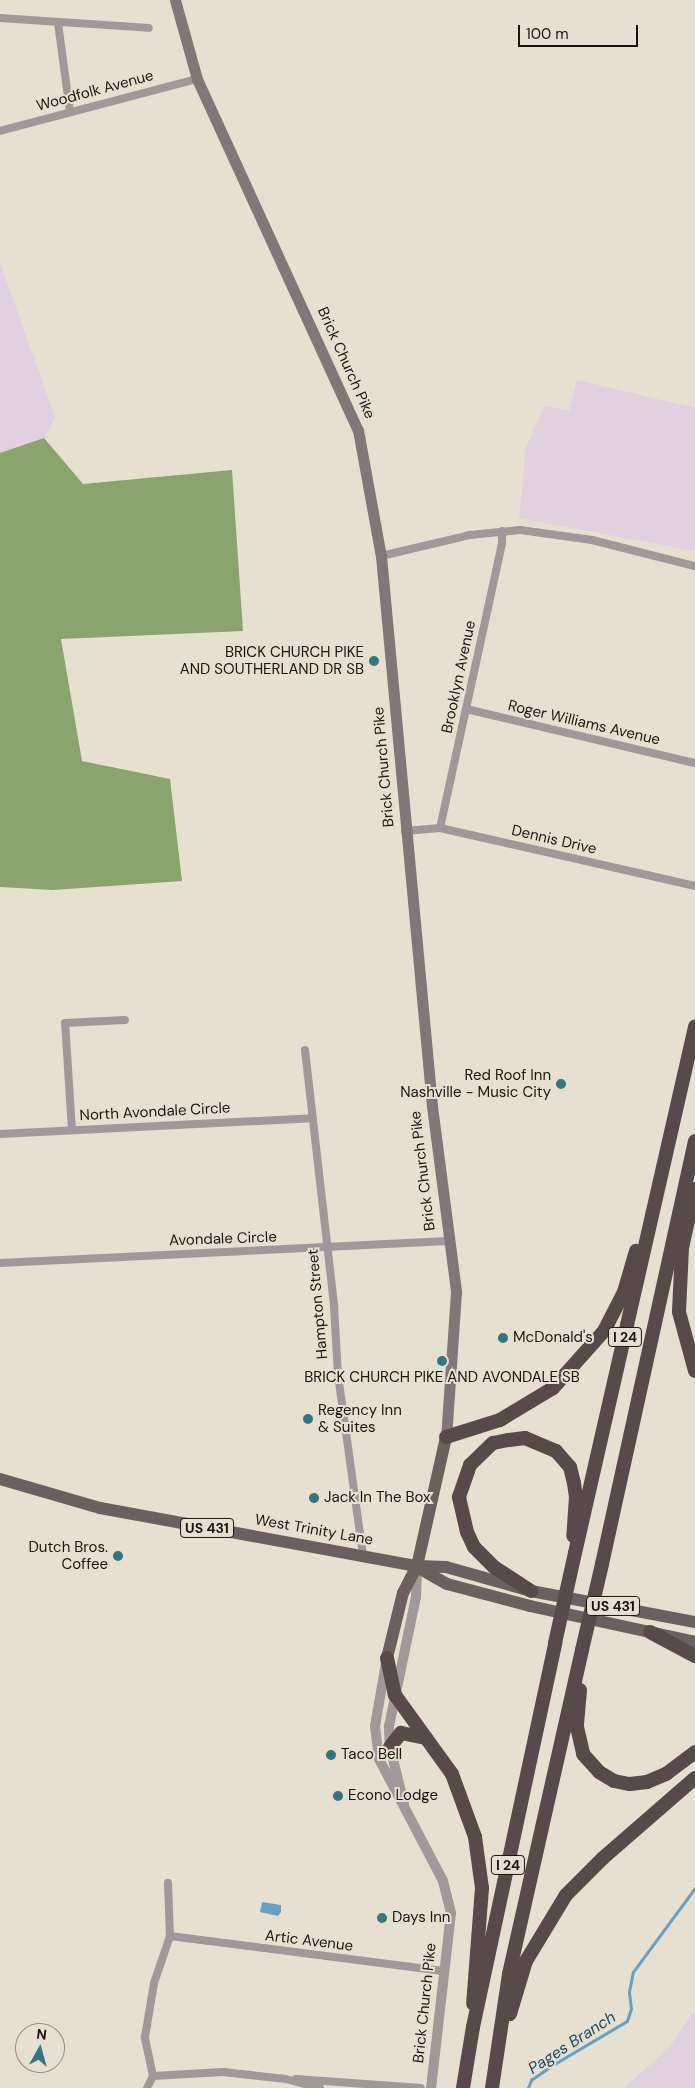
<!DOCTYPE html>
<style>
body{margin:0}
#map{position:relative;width:695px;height:2088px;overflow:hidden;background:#e7dfcf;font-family:"DM Sans",sans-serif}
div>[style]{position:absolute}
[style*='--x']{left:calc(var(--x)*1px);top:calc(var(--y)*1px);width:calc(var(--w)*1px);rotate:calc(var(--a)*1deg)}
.industrial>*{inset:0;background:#e2cfdf}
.forest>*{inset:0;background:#89a56d}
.water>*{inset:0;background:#63a2c6}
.stream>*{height:2.5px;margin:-1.25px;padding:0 1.25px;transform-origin:1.25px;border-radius:1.25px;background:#63a2c6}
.minor>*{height:8px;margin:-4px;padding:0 4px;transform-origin:4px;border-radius:4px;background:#a19899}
.tertiary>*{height:10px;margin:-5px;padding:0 5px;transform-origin:5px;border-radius:5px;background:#a19899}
.secondary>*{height:11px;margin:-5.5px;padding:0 5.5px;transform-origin:5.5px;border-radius:5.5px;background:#827678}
.primary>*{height:12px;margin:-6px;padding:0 6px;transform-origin:6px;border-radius:6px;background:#6d5e60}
.motorway>*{height:14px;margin:-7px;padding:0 7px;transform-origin:7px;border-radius:7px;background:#5a494b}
.motorway-bridge>*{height:14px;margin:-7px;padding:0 7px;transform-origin:7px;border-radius:7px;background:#5a494b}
.dots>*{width:14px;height:14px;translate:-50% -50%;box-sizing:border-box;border:2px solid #e7dfcf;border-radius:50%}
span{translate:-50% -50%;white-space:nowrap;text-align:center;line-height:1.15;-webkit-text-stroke:4px #e7dfcf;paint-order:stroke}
.shield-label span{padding:1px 4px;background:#e7dfcf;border:1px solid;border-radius:4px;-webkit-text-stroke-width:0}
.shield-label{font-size:14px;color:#191611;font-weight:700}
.street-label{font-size:15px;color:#191611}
.poi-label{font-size:15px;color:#191611}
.right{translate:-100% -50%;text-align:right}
.left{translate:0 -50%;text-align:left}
.water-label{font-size:16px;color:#184a64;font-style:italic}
.north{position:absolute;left:15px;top:2023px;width:50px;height:50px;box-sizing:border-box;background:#e7dfcf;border:1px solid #958f83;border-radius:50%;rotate:7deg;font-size:14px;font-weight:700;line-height:20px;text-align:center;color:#191611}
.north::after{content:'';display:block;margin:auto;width:18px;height:22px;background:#307683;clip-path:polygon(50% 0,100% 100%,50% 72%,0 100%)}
.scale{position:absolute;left:518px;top:25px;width:120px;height:22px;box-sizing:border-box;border:2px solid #191611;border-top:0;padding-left:6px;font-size:15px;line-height:18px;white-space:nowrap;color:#191611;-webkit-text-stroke:4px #e7dfcf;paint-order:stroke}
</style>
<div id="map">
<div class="industrial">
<i style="clip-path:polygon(0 263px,55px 417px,44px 438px,0 453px)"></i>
<i style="clip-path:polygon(577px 380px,695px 408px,695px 551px,519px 518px,526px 447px,545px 406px,569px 411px)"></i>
<i style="clip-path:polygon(695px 2010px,695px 2088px,624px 2088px,668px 2049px)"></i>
</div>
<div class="forest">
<i style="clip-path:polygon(44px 438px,83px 484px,232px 470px,243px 631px,61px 639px,82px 761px,170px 779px,182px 881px,53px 890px,0 887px,0 453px)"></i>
</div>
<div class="water">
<i style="clip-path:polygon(262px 1902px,281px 1905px,281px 1912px,278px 1916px,260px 1912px)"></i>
</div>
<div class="stream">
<i style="--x:528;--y:2088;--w:9;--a:-69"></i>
<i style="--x:531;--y:2080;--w:24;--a:-35"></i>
<i style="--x:551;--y:2066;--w:88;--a:-30.6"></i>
<i style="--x:627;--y:2021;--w:13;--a:-72"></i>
<i style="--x:631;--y:2009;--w:17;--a:-97"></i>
<i style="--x:629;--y:1992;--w:20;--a:-79"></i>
<i style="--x:633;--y:1972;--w:104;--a:-53.6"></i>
</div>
<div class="minor">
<i style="--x:0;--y:18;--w:149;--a:3.8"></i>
<i style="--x:58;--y:23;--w:90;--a:82.3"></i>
<i style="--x:0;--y:131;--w:204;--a:-14.8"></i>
<i style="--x:381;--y:556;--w:91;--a:-13.3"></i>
<i style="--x:470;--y:535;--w:50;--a:-5.7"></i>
<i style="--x:520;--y:530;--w:73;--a:7.9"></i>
<i style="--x:592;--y:540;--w:106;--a:14.2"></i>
<i style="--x:466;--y:709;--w:235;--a:13.3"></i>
<i style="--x:440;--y:828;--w:292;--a:-77.7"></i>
<i style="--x:502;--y:543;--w:12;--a:-90"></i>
<i style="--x:405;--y:831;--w:35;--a:-5"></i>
<i style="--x:440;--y:828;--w:262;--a:12.8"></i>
<i style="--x:305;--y:1050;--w:258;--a:83.5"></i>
<i style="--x:334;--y:1306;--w:69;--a:86.7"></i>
<i style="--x:338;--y:1375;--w:183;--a:82.1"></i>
<i style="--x:72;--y:1130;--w:107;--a:-93.7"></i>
<i style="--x:65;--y:1023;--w:60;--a:-2.9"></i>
<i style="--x:0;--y:1134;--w:312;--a:-2.9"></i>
<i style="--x:0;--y:1263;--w:448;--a:-2.8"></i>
<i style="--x:170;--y:1936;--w:277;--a:7.3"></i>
<i style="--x:153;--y:2076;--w:70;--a:-3.3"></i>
<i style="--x:223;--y:2072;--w:63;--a:6.3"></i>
<i style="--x:286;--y:2079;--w:35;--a:15"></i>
<i style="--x:296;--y:2079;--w:125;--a:4.1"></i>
<i style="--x:147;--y:2088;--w:13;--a:-63"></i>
<i style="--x:153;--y:2076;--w:40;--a:-102"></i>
<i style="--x:145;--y:2037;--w:55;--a:-80.5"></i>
<i style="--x:154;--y:1983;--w:50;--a:-71.2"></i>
<i style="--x:170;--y:1936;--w:53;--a:-92.2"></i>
</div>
<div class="tertiary">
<i style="--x:386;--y:1663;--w:64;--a:99.9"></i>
<i style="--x:375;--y:1726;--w:33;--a:83"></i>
<i style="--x:379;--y:1759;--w:138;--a:62.3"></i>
<i style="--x:443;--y:1881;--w:33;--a:76"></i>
<i style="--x:451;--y:1913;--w:176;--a:96.5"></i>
<i style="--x:404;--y:1804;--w:59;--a:-103.8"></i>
<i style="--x:390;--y:1747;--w:21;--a:-93"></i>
<i style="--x:389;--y:1726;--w:132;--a:-78.2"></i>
<i style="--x:416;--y:1597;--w:29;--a:-88"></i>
</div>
<div class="secondary">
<i style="--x:175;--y:0;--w:82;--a:74.4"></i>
<i style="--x:197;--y:79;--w:386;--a:65.4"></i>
<i style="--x:358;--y:430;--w:128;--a:79.7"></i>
<i style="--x:381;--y:556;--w:552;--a:84.7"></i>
<i style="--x:432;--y:1106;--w:188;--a:82.6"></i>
<i style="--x:456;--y:1292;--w:145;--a:93.9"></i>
</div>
<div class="primary">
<i style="--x:0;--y:1479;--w:104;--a:16.2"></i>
<i style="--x:100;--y:1508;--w:322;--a:10.4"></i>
<i style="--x:417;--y:1566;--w:29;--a:2"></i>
<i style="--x:446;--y:1567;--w:88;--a:15.8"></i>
<i style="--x:531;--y:1591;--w:167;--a:10.7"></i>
<i style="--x:419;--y:1568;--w:32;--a:30"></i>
<i style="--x:447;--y:1584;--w:86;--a:14.8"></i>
<i style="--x:530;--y:1606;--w:169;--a:12.3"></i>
<i style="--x:387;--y:1658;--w:67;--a:-76.2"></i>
<i style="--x:403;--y:1593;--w:30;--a:-63"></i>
<i style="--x:417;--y:1566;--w:132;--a:-77.3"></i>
</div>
<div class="motorway">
<i style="--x:695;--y:1189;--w:60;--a:102.4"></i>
<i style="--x:682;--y:1248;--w:64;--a:92.7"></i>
<i style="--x:679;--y:1312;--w:61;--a:74.8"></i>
<i style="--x:446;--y:1437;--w:57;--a:-17.5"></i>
<i style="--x:500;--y:1420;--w:62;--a:-31.1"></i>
<i style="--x:553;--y:1388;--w:76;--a:-48.2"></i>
<i style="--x:604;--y:1331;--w:44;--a:-62.9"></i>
<i style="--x:624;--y:1292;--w:43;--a:-73.7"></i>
<i style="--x:575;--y:1553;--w:540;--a:-77.15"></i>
<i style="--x:602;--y:1564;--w:433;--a:-77.6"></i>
<i style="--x:531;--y:1591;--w:44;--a:-147"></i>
<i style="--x:494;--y:1567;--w:28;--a:-135"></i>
<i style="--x:474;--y:1547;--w:17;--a:-115"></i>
<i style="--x:467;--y:1532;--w:36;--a:-103"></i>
<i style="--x:459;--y:1497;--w:34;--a:-71"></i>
<i style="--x:470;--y:1465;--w:32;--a:-44"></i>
<i style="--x:493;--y:1443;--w:16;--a:-11"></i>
<i style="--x:509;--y:1440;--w:16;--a:-7"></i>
<i style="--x:525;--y:1438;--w:34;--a:23"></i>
<i style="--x:556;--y:1451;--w:21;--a:49"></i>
<i style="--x:570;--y:1467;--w:16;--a:76"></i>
<i style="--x:574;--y:1483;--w:14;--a:82"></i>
<i style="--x:576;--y:1497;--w:39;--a:94"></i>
<i style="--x:650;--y:1632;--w:51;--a:28.1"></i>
<i style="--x:387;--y:1658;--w:38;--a:78"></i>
<i style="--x:395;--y:1695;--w:97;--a:54.2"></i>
<i style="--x:452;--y:1774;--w:67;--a:69.9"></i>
<i style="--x:475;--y:1837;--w:51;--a:82.2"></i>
<i style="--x:482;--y:1888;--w:116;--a:94.4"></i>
<i style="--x:580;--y:1690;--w:37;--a:95"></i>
<i style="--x:577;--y:1727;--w:28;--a:77"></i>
<i style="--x:583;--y:1754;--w:24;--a:48"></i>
<i style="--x:599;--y:1772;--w:17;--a:31"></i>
<i style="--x:614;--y:1781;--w:16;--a:11"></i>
<i style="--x:630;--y:1784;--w:17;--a:-7"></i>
<i style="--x:647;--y:1782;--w:21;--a:-23"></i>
<i style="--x:666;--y:1774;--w:36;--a:-37"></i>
<i style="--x:390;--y:1747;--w:18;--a:-52"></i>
<i style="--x:401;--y:1733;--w:25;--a:11"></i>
<i style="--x:510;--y:2014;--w:55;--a:-73.2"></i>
<i style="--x:526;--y:1961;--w:77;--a:-58.8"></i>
<i style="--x:566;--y:1895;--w:52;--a:-45"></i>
<i style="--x:603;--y:1858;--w:122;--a:-41"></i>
<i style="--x:463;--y:2088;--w:62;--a:-80.7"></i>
<i style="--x:473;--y:2027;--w:393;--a:-77.9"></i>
<i style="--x:492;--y:2088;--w:115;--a:-81.5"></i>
<i style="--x:509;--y:1974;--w:332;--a:-77.3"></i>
</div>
<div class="motorway-bridge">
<i style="--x:555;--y:1643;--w:92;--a:-77.5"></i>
<i style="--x:582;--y:1650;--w:88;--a:-76.9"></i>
</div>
<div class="dots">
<i style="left:374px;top:661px;background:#307683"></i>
<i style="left:561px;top:1084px;background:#307683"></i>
<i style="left:503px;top:1338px;background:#307683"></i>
<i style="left:442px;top:1361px;background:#307683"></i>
<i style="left:308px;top:1419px;background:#307683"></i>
<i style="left:314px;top:1498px;background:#307683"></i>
<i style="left:118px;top:1556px;background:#307683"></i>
<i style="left:331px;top:1755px;background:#307683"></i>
<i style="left:338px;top:1796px;background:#307683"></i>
<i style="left:382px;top:1918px;background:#307683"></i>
</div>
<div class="shield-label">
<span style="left:625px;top:1337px">I 24</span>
<span style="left:207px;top:1528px">US 431</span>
<span style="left:613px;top:1606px">US 431</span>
<span style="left:508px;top:1865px">I 24</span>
</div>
<div class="street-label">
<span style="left:95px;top:91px;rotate:-15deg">Woodfolk Avenue</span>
<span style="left:346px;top:363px;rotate:66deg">Brick Church Pike</span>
<span style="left:459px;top:677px;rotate:-78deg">Brooklyn Avenue</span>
<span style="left:584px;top:723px;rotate:13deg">Roger Williams Avenue</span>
<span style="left:384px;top:767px;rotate:-95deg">Brick Church Pike</span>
<span style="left:554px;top:840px;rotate:13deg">Dennis Drive</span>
<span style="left:155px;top:1112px;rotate:-3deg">North Avondale Circle</span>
<span style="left:423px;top:1171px;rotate:-97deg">Brick Church Pike</span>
<span style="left:223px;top:1239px;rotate:-2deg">Avondale Circle</span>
<span style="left:318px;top:1304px;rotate:-95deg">Hampton Street</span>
<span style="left:314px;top:1530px;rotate:10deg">West Trinity Lane</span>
<span style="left:309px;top:1941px;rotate:7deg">Artic Avenue</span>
<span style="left:425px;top:2003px;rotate:-84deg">Brick Church Pike</span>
</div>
<div class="poi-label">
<span class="right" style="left:364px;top:661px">BRICK CHURCH PIKE<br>AND SOUTHERLAND DR SB</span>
<span class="right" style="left:551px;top:1084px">Red Roof Inn<br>Nashville - Music City</span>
<span class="left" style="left:513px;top:1338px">McDonald's</span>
<span style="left:442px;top:1378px">BRICK CHURCH PIKE AND AVONDALE SB</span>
<span class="left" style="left:318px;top:1419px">Regency Inn<br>&amp; Suites</span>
<span class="left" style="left:324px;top:1498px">Jack In The Box</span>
<span class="right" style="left:108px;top:1556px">Dutch Bros.<br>Coffee</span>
<span class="left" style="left:341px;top:1755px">Taco Bell</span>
<span class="left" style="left:348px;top:1796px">Econo Lodge</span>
<span class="left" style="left:392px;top:1918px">Days Inn</span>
</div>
<div class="water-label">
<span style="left:572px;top:2043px;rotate:-33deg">Pages Branch</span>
</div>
<div class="north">N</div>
<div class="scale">100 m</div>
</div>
